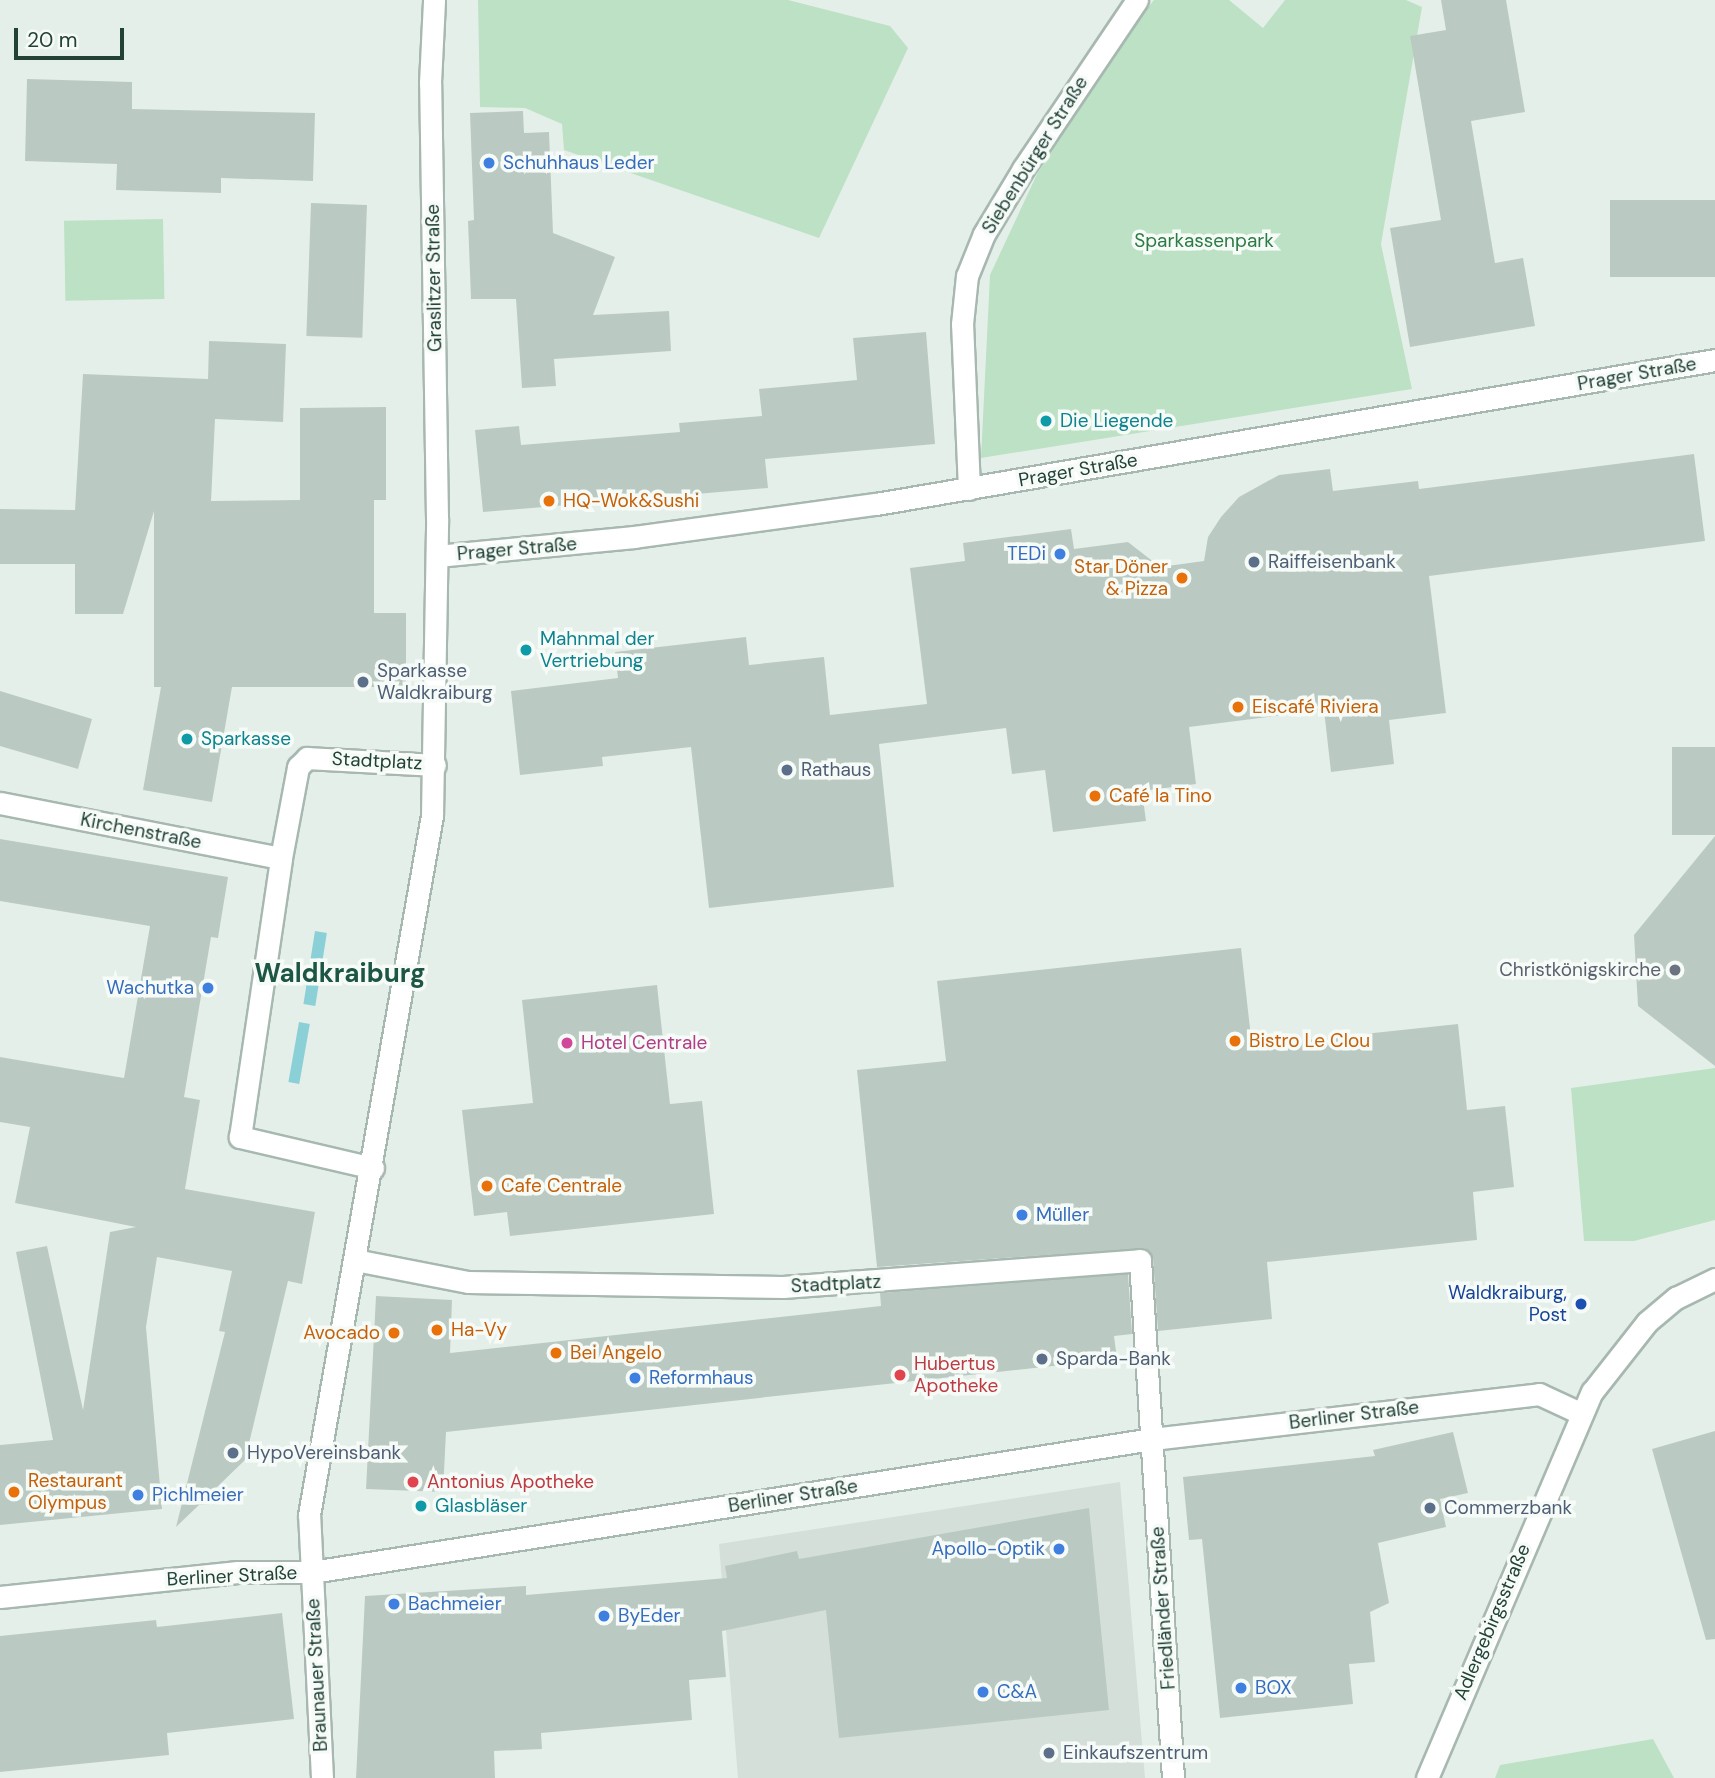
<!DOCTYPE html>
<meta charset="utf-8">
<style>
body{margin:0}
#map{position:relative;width:1715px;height:1778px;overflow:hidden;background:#e5efe9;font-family:"DM Sans",sans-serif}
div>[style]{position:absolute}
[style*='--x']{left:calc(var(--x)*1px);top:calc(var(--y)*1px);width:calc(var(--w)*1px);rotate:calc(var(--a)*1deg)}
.built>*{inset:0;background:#d3dfd8}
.green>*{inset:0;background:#bde1c4;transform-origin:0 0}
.water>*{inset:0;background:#8bd0d6;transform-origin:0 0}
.building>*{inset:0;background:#bacac2;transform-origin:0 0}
.roads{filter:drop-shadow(2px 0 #a7b8b0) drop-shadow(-2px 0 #a7b8b0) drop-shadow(0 2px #a7b8b0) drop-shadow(0 -2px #a7b8b0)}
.street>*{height:21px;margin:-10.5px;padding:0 10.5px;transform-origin:10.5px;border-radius:10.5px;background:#fff}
.secondary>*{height:21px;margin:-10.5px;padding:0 10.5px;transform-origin:10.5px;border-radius:10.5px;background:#fff}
.dots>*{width:19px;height:19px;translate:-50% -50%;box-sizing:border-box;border:4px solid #f6fbf8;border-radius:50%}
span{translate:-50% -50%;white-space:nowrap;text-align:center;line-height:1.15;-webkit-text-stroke:7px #f6fbf8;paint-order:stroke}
.street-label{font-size:19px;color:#224237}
.shop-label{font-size:19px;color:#366cbe}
.left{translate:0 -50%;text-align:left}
.right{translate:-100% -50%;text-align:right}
.park-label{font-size:19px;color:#2a7b44}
.culture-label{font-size:19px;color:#0d838f}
.food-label{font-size:19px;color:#c56008}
.service-label{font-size:19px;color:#4e5e75}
.worship-label{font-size:19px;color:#5b616d}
.hotel-label{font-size:19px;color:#b23c85}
.transit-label{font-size:19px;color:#164399}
.health-label{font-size:19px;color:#be3a42}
.district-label{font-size:26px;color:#1d5644;font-weight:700}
.scale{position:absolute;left:14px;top:28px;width:110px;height:32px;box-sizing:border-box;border:4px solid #224237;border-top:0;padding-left:9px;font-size:21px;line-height:24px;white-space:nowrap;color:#224237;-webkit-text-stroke:5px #f6fbf8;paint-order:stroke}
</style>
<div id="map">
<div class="built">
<i style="clip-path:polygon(1120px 1482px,1145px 1778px,738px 1778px,719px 1544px)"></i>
</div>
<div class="green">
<i style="clip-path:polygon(478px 0,788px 0,890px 26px,908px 48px,819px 238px,564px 150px,562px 124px,525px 108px,480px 107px)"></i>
<i style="clip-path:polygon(1154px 0,1229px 0,1263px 28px,1285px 0,1406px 0,1422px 7px,1381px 244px,1412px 389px,981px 458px,990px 275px,1038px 172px,1126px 35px)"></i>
<i style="left:163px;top:219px;width:80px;height:99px;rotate:89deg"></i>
<i style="clip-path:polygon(1715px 1068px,1715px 1220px,1634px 1241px,1584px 1241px,1571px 1088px)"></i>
<i style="clip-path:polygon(1653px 1739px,1674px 1778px,1495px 1778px,1500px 1765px)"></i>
</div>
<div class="water">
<i style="left:315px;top:931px;width:12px;height:74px;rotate:9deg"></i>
<i style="left:299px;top:1022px;width:11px;height:61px;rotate:10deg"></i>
</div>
<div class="building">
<i style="clip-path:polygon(1441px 0,1506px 0,1525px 112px,1471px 121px,1495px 263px,1523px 258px,1535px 326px,1410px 347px,1390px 228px,1441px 220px,1410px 36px,1446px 30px)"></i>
<i style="clip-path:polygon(27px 79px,132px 82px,132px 109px,315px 113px,313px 181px,221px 178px,221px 193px,116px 190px,117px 164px,25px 161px)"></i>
<i style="clip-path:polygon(523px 111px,524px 133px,549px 132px,553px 233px,615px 257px,593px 315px,669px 311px,671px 351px,554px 359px,556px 386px,522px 388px,516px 299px,471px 299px,468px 221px,474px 220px,470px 113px)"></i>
<i style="left:1715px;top:200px;width:77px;height:105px;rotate:90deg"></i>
<i style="left:311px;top:203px;width:56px;height:133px;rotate:2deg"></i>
<i style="clip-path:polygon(926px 332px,935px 444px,765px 459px,768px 488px,483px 512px,475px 430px,519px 426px,521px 445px,680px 432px,679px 423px,762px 416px,759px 389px,857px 380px,853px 338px)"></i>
<i style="clip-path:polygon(209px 341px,286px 344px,283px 422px,215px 419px,211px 501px,300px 500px,300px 408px,386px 407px,386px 500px,374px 500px,374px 613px,406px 613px,406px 687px,232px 687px,212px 802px,143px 790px,161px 687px,154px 687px,154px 511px,123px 614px,75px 614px,75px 564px,0 564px,0 509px,75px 510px,83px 374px,208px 379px)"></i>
<i style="clip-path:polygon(1694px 454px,1705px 541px,1429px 576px,1446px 713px,1389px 720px,1394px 764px,1331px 772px,1324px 710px,1189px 727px,1196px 784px,1142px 791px,1146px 821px,1053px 832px,1045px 770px,1012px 774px,1006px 728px,879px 744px,894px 887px,709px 908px,691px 747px,602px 757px,603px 766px,520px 775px,511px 691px,618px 678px,615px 652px,746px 637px,749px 665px,824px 657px,830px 715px,927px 704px,910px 568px,965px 561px,963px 543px,1071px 529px,1074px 549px,1128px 542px,1160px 567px,1204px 561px,1208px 537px,1221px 517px,1239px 497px,1279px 475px,1330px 469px,1333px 491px,1418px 481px,1419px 489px)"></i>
<i style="clip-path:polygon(0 691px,92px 719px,78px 769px,0 746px)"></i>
<i style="left:1715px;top:747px;width:88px;height:43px;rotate:90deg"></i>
<i style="clip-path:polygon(1715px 836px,1715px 1066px,1638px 1006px,1634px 935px)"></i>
<i style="clip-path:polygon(0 839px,228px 877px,218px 938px,211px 937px,184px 1097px,200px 1100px,185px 1189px,315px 1212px,302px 1284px,288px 1281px,245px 1460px,215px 1489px,216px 1504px,199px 1505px,176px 1527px,225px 1332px,219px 1331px,232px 1271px,157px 1257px,146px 1327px,162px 1509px,0 1525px,0 1445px,53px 1440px,16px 1252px,47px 1246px,83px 1410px,110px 1232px,136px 1227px,15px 1203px,30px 1127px,0 1122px,0 1057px,124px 1078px,150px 926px,0 901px)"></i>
<i style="clip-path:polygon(1241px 948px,1252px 1046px,1458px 1024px,1467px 1110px,1505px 1106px,1514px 1187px,1473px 1192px,1477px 1240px,1267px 1262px,1272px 1319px,1158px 1331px,1153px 1259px,1145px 1248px,877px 1267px,857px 1070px,946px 1061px,937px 981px)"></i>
<i style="clip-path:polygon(657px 985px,670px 1104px,702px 1101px,714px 1214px,510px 1236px,507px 1212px,474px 1216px,462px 1110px,533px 1103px,522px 1000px)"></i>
<i style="clip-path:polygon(1128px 1274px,1132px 1334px,1114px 1336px,1117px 1359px,446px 1432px,443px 1492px,366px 1489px,376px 1296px,452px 1300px,450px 1353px,881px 1306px,880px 1293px)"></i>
<i style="clip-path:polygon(1715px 1431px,1715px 1639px,1706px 1640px,1652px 1449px)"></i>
<i style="clip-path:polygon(1453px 1432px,1468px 1493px,1440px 1499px,1446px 1527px,1378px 1543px,1389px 1603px,1370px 1612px,1375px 1662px,1349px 1664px,1353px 1704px,1220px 1718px,1202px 1539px,1189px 1540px,1183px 1477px,1375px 1456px,1373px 1450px)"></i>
<i style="clip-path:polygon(1089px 1508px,1109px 1710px,839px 1738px,826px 1610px,722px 1631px,726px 1677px,689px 1680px,692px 1720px,541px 1733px,542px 1749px,494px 1751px,495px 1778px,356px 1778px,365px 1596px,526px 1586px,526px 1595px,727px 1578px,725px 1566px,797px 1551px,799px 1559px)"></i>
<i style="clip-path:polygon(282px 1613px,294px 1719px,167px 1733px,169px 1755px,0 1772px,0 1636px,156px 1620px,157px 1627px)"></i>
</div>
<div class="roads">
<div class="street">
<i style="--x:969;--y:489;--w:165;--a:-92.4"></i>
<i style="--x:962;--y:324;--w:48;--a:-84.1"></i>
<i style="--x:967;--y:276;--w:45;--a:-68"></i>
<i style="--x:984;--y:234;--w:76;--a:-59"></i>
<i style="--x:1023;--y:169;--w:204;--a:-56"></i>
<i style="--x:437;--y:556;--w:198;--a:-5.5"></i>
<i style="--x:634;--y:537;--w:244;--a:-7.8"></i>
<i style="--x:876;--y:504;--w:851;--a:-9.74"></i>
<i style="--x:0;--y:803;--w:286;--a:11.1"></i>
<i style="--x:373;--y:1168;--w:137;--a:-166.9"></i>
<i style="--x:240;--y:1137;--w:282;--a:-81.6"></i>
<i style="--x:281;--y:858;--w:93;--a:-79.4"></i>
<i style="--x:298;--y:767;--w:13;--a:-45"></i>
<i style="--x:307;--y:758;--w:128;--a:3.1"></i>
<i style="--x:355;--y:1260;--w:115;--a:11"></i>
<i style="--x:468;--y:1282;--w:315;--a:0.9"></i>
<i style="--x:783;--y:1287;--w:358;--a:-4.3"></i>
<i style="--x:1140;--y:1260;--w:519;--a:86.35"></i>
<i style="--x:0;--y:1597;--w:239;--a:-6"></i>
<i style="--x:238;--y:1572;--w:74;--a:0"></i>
<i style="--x:312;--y:1572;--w:850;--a:-9"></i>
<i style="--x:1152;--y:1439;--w:390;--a:-6.6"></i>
<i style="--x:1539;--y:1394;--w:47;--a:24.9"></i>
<i style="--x:322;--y:1778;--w:263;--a:-92.8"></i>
<i style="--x:309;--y:1515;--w:711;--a:-80.03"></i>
<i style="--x:432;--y:815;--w:297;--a:-89"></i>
<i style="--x:437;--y:518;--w:435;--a:-90.9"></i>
<i style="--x:430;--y:83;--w:83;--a:-87.2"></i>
</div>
<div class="secondary">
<i style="--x:1427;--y:1778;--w:420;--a:-66.9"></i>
<i style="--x:1592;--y:1392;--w:89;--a:-51.8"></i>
<i style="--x:1647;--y:1322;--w:38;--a:-40"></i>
<i style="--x:1676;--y:1298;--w:43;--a:-26"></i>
</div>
</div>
<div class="dots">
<i style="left:489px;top:163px;background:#3f7fe0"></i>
<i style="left:1046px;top:421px;background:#0f9aa8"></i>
<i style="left:549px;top:501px;background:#e8710a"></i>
<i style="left:1060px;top:554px;background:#3f7fe0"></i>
<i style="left:1254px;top:562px;background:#5c6f8a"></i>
<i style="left:1182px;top:578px;background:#e8710a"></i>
<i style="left:526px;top:650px;background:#0f9aa8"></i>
<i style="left:363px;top:682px;background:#5c6f8a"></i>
<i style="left:1238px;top:707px;background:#e8710a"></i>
<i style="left:187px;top:739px;background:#0f9aa8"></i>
<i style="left:787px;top:770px;background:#5c6f8a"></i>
<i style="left:1095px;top:796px;background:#e8710a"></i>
<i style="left:1675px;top:970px;background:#6b7280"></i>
<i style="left:208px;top:988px;background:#3f7fe0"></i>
<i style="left:1235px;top:1041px;background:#e8710a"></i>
<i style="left:567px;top:1043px;background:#d1479c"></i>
<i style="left:487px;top:1186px;background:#e8710a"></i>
<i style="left:1022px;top:1215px;background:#3f7fe0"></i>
<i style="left:1581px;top:1304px;background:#1a4fb4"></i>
<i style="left:437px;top:1330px;background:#e8710a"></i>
<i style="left:394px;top:1333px;background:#e8710a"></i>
<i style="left:556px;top:1353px;background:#e8710a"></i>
<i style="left:1042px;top:1359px;background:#5c6f8a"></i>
<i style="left:900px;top:1375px;background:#e0444e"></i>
<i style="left:635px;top:1378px;background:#3f7fe0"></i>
<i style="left:233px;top:1453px;background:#5c6f8a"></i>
<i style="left:413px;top:1482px;background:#e0444e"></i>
<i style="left:14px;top:1492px;background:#e8710a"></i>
<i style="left:138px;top:1495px;background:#3f7fe0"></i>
<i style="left:421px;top:1506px;background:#0f9aa8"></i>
<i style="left:1430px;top:1508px;background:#5c6f8a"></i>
<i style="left:1059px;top:1549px;background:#3f7fe0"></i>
<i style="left:394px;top:1604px;background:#3f7fe0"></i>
<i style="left:604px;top:1616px;background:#3f7fe0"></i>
<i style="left:1241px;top:1688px;background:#3f7fe0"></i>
<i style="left:983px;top:1692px;background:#3f7fe0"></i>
<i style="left:1049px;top:1753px;background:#5c6f8a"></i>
</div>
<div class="street-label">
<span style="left:1035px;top:155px;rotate:-58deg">Siebenbürger Straße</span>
<span style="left:434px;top:278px;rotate:-91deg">Graslitzer Straße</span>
<span style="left:1637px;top:374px;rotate:-10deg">Prager Straße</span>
<span style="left:1078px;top:470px;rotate:-10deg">Prager Straße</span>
<span style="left:517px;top:549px;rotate:-5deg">Prager Straße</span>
<span style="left:377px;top:761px;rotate:3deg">Stadtplatz</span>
<span style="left:141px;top:831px;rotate:11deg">Kirchenstraße</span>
<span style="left:836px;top:1284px;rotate:-3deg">Stadtplatz</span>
<span style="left:1354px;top:1415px;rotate:-7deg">Berliner Straße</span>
<span style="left:793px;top:1496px;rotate:-9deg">Berliner Straße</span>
<span style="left:232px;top:1576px;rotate:-3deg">Berliner Straße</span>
<span style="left:1163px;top:1608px;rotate:-94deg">Friedländer Straße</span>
<span style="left:1492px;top:1622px;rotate:-67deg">Adlergebirgsstraße</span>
<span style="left:317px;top:1675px;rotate:-93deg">Braunauer Straße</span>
</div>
<div class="shop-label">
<span class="left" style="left:503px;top:163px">Schuhhaus Leder</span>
<span class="right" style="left:1046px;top:554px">TEDi</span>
<span class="right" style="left:194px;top:988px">Wachutka</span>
<span class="left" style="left:1036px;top:1215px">Müller</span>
<span class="left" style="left:649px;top:1378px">Reformhaus</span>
<span class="left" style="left:152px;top:1495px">Pichlmeier</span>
<span class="right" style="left:1045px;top:1549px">Apollo-Optik</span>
<span class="left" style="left:408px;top:1604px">Bachmeier</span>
<span class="left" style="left:618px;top:1616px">ByEder</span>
<span class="left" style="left:1255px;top:1688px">BOX</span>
<span class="left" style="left:997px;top:1692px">C&amp;A</span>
</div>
<div class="park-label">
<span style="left:1204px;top:241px">Sparkassenpark</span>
</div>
<div class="culture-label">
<span class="left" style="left:1060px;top:421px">Die Liegende</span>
<span class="left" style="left:540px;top:650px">Mahnmal der<br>Vertriebung</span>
<span class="left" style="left:201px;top:739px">Sparkasse</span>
<span class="left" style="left:435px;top:1506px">Glasbläser</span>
</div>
<div class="food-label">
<span class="left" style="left:563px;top:501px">HQ-Wok&amp;Sushi</span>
<span class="right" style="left:1168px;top:578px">Star Döner<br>&amp; Pizza</span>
<span class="left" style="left:1252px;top:707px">Eiscafé Riviera</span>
<span class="left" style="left:1109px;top:796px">Café la Tino</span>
<span class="left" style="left:1249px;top:1041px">Bistro Le Clou</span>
<span class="left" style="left:501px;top:1186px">Cafe Centrale</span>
<span class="left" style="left:451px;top:1330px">Ha-Vy</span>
<span class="right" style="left:380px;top:1333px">Avocado</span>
<span class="left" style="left:570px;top:1353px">Bei Angelo</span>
<span class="left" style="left:28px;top:1492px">Restaurant<br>Olympus</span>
</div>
<div class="service-label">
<span class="left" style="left:1268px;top:562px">Raiffeisenbank</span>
<span class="left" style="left:377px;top:682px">Sparkasse<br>Waldkraiburg</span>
<span class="left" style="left:801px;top:770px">Rathaus</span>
<span class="left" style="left:1056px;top:1359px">Sparda-Bank</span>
<span class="left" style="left:247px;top:1453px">HypoVereinsbank</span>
<span class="left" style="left:1444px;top:1508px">Commerzbank</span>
<span class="left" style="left:1063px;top:1753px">Einkaufszentrum</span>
</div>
<div class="worship-label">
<span class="right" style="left:1661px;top:970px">Christkönigskirche</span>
</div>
<div class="hotel-label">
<span class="left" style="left:581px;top:1043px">Hotel Centrale</span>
</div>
<div class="transit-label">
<span class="right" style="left:1567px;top:1304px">Waldkraiburg,<br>Post</span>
</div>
<div class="health-label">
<span class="left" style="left:914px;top:1375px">Hubertus<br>Apotheke</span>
<span class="left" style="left:427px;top:1482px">Antonius Apotheke</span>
</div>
<div class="district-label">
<span style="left:340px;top:974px">Waldkraiburg</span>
</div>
<div class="scale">20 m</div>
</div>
